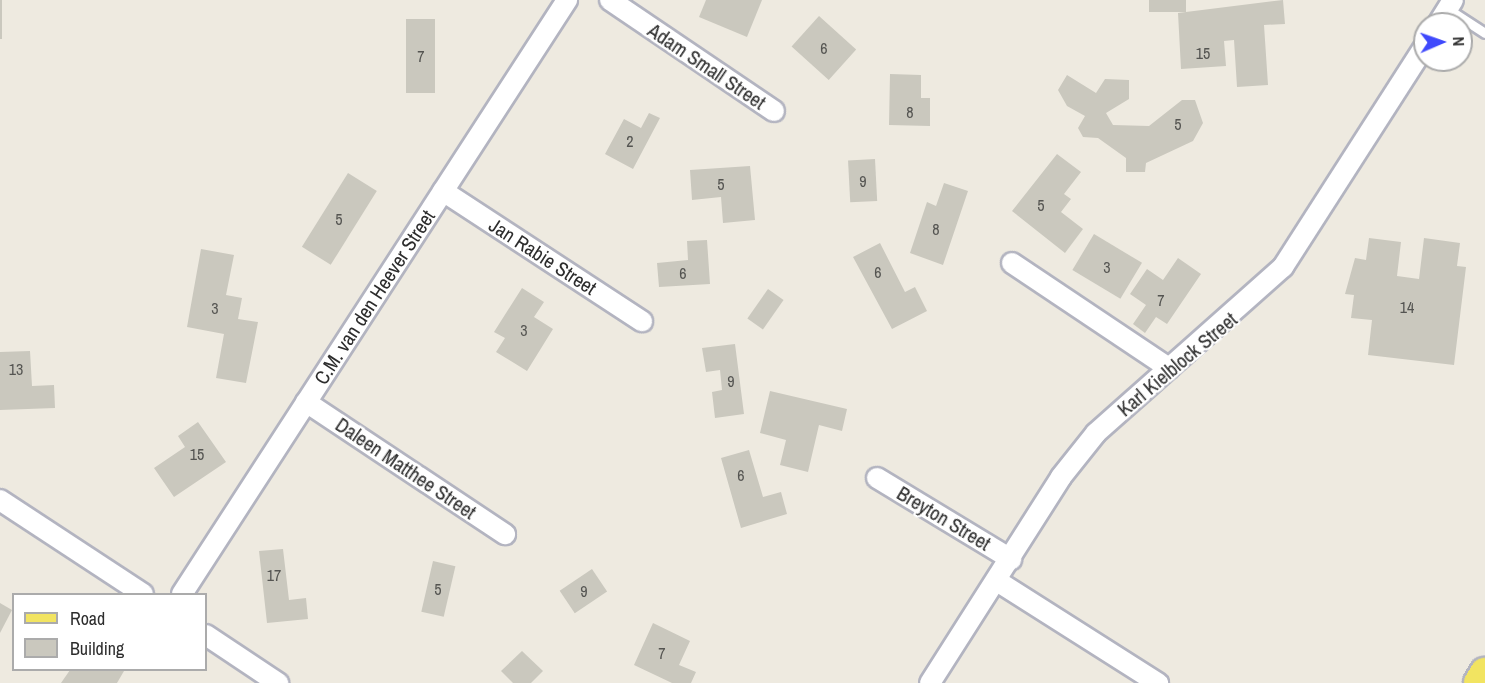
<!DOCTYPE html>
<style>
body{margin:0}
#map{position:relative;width:1485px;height:683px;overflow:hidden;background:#eeeae0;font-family:"Archivo Narrow",sans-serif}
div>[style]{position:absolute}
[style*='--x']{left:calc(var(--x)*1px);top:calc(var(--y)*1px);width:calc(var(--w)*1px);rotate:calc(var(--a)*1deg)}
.building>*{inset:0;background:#cac8be;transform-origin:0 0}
.roads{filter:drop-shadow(2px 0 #b3b4c0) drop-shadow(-2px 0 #b3b4c0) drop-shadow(0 2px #b3b4c0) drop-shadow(0 -2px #b3b4c0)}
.lane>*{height:9px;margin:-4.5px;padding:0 4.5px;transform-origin:4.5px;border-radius:4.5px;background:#fff}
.street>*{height:20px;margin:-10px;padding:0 10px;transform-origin:10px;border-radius:10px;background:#fff}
.primary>*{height:30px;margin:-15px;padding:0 15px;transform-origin:15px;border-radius:15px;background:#f2e461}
span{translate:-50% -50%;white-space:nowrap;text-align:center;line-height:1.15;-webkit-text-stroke:4.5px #fff;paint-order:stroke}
.number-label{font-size:16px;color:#545451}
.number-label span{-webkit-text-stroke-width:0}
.street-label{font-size:20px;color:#2d2d2d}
.legend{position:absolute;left:12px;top:593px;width:195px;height:78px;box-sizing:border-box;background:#fff;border:2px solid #ababab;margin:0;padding:8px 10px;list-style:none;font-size:18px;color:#2d2d2d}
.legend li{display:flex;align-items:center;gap:12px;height:30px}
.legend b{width:30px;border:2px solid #ababab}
.north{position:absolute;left:1413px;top:12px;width:60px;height:60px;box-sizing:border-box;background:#fff;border:2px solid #ababab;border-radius:50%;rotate:88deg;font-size:16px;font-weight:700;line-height:24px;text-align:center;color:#2d2d2d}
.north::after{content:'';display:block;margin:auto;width:21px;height:27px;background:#3f49fc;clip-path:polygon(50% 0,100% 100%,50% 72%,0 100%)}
</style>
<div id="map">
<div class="building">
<i style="left:0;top:0;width:2px;height:39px"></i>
<i style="clip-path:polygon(706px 0,762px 0,747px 37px,699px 17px)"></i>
<i style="left:1149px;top:0;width:37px;height:12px"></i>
<i style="clip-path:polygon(1283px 0,1285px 24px,1264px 25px,1268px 85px,1237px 87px,1234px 40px,1224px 41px,1226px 66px,1181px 69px,1178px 13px)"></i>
<i style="left:819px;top:16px;width:50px;height:41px;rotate:42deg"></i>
<i style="left:406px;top:19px;width:29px;height:74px"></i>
<i style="clip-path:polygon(890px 74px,921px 75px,921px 98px,930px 98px,930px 126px,889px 125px)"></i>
<i style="clip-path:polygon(1067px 75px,1096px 93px,1105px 79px,1129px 80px,1129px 99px,1106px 113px,1113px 125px,1149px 126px,1182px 100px,1195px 100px,1203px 123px,1193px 141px,1146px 163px,1145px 172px,1126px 172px,1126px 158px,1098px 138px,1083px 137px,1078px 128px,1085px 116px,1067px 106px,1058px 90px)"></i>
<i style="clip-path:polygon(649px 113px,660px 118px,633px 169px,605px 154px,624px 119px,641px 128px)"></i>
<i style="clip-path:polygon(1057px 154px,1081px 172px,1064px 194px,1071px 199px,1061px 212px,1083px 229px,1065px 253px,1012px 211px)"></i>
<i style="left:875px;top:159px;width:42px;height:27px;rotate:87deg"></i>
<i style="clip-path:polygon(750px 166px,755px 220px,723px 223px,721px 197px,692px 200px,690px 170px)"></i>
<i style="left:348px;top:173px;width:34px;height:87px;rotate:32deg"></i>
<i style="clip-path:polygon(944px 183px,968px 191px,943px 265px,910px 253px,927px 202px,936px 206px)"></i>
<i style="left:1094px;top:234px;width:56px;height:42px;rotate:31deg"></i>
<i style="clip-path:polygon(1369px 238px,1401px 242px,1397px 276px,1419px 279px,1424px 238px,1460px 243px,1457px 266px,1466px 267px,1454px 365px,1368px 355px,1372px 320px,1351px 318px,1354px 295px,1345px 294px,1355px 258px,1366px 260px)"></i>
<i style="clip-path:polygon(707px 240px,710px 284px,659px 287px,657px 263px,688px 260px,687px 241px)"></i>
<i style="clip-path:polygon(880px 243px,905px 292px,915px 287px,927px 311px,892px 329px,853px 257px)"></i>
<i style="clip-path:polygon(201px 249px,234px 255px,226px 295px,242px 298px,238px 319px,258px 322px,246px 383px,216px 378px,224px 334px,187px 327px)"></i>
<i style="clip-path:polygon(1178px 258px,1201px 274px,1167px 324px,1156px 317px,1145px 333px,1133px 324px,1146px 305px,1130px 294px,1147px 269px,1163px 280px)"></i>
<i style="clip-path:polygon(522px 288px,544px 302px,534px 317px,553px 329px,527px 371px,496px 352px,505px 338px,494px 332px)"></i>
<i style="left:768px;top:289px;width:19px;height:36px;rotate:35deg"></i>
<i style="clip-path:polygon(735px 344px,744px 414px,715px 418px,712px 392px,722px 390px,720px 370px,706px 372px,702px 348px)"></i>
<i style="clip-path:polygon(30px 351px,32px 386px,54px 385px,55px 408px,0 410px,0 352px)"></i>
<i style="clip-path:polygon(770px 391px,847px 409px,842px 431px,819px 425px,808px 472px,780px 465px,786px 440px,760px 433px)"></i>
<i style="clip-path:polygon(198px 422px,226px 462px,174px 497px,154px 468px,185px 447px,178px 436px)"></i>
<i style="clip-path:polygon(749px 450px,763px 497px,781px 492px,787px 514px,741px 528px,721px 458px)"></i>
<i style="clip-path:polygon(283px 549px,289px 600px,306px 598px,308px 619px,267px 623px,259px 551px)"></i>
<i style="left:433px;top:561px;width:23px;height:52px;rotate:13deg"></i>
<i style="left:592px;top:569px;width:27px;height:39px;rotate:56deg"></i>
<i style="clip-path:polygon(0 603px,12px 610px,0 633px)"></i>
<i style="clip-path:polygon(653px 623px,690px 641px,679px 665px,696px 672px,691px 683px,672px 683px,634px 665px)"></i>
<i style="clip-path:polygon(522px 651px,543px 671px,531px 683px,513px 683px,501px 671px)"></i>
<i style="clip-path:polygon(70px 670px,122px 670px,124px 671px,117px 683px,61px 683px)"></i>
</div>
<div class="roads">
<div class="lane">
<i style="--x:1448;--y:9;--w:44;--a:33"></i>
</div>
<div class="street">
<i style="--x:610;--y:0;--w:198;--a:34.1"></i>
<i style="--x:1438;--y:24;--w:28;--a:-58"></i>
<i style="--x:443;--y:191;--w:238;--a:33.2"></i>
<i style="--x:1012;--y:263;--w:189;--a:33.8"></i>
<i style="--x:306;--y:402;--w:239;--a:33.6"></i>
<i style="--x:877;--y:478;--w:157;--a:31.2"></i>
<i style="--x:0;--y:500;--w:171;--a:33.3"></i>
<i style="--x:997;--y:581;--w:191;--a:32.4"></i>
<i style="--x:182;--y:594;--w:708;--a:-57.05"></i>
<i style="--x:206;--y:635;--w:87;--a:33.7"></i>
<i style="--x:930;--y:683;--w:244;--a:-57.5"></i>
<i style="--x:1061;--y:477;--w:56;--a:-51.5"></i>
<i style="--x:1096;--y:433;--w:250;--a:-41.6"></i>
<i style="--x:1283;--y:267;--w:263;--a:-57.3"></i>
</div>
<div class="primary">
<i style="--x:1479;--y:683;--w:12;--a:-59"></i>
</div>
</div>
<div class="number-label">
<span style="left:824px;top:48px">6</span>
<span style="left:1203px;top:53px">15</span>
<span style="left:421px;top:56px">7</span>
<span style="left:910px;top:112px">8</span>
<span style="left:1178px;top:124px">5</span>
<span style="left:630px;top:141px">2</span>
<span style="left:863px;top:181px">9</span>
<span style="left:721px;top:184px">5</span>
<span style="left:1041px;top:205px">5</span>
<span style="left:339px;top:219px">5</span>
<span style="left:936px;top:229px">8</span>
<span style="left:1107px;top:267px">3</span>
<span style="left:878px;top:272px">6</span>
<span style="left:683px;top:273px">6</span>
<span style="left:1161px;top:300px">7</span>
<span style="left:1407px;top:307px">14</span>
<span style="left:215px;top:308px">3</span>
<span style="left:524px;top:330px">3</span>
<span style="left:16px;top:369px">13</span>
<span style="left:731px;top:381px">9</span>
<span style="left:197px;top:454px">15</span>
<span style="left:741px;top:475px">6</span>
<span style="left:274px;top:575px">17</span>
<span style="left:438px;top:589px">5</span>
<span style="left:584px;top:591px">9</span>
<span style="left:662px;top:653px">7</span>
</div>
<div class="street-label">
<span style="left:707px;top:66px;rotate:34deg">Adam Small Street</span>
<span style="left:543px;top:256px;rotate:33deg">Jan Rabie Street</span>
<span style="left:374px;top:297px;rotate:-57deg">C.M. van den Heever Street</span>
<span style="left:1177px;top:364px;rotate:-40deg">Karl Kielblock Street</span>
<span style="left:406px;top:468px;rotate:34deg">Daleen Matthee Street</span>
<span style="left:944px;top:518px;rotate:31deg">Breyton Street</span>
</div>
<ul class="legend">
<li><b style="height:8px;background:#f2e461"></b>Road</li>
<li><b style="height:16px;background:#cac8be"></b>Building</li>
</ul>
<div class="north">N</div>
</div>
